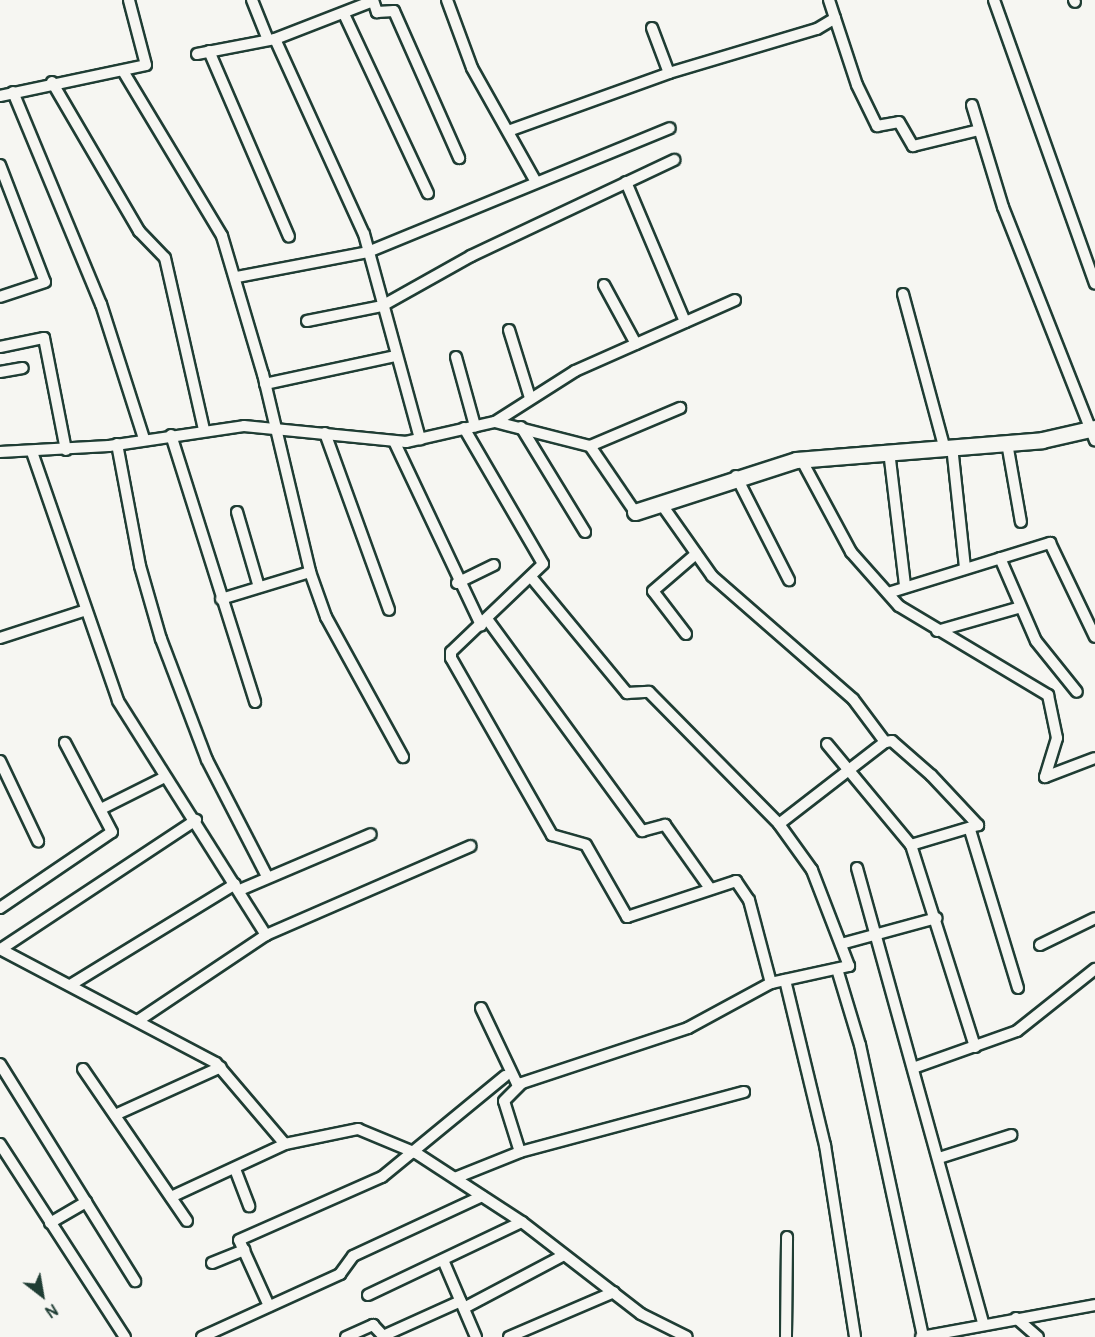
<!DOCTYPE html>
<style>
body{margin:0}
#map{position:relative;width:1095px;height:1337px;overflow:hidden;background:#f6f6f2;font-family:Pangolin,sans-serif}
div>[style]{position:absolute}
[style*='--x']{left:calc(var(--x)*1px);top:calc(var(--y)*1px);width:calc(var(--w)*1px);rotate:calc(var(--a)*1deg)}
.roads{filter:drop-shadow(2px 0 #1f3d34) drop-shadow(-2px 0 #1f3d34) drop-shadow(0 2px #1f3d34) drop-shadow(0 -2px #1f3d34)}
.street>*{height:10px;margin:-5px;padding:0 5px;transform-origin:5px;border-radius:5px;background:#f6f6f2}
.secondary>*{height:15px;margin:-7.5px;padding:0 7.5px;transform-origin:7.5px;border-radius:7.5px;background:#f6f6f2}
span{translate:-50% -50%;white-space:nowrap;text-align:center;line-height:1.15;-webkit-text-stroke:6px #f6f6f2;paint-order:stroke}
.north{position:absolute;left:12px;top:1265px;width:60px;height:60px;-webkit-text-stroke:4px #f6f6f2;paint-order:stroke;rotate:149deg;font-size:16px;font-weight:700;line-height:24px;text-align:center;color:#1f3d34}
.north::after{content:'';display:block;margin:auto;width:21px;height:27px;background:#1f3d34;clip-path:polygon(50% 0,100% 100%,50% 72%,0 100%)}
</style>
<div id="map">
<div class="roads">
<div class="street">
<i style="--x:252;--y:0;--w:43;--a:68.2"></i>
<i style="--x:373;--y:0;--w:13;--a:72"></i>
<i style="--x:377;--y:12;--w:17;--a:-3"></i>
<i style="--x:394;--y:11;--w:161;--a:66.1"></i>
<i style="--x:447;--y:0;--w:72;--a:69.8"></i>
<i style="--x:472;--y:68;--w:131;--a:60.7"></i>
<i style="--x:829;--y:0;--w:89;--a:71.8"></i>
<i style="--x:857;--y:85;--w:46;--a:64"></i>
<i style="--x:877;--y:126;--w:22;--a:-10"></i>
<i style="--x:899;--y:122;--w:28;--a:60"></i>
<i style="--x:913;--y:146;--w:68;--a:-13.6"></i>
<i style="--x:994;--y:0;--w:301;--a:70.4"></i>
<i style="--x:1074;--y:0;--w:2;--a:63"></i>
<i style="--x:344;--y:14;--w:198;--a:64.9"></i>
<i style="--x:652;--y:28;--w:48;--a:69.3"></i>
<i style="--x:275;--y:39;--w:214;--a:65.5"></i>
<i style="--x:364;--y:234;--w:213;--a:74.7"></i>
<i style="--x:209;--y:51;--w:202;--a:66.7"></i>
<i style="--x:197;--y:54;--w:79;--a:-10.9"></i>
<i style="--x:275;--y:39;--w:105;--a:-21.2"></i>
<i style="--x:123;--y:71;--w:192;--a:59"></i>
<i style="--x:222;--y:236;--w:144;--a:73.5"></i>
<i style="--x:263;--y:374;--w:204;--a:76.6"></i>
<i style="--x:310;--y:572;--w:48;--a:70.4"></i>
<i style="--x:326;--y:617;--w:160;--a:61.2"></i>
<i style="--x:52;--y:82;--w:173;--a:59.7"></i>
<i style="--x:139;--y:231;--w:37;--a:46"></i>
<i style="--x:165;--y:258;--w:175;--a:77.2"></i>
<i style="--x:13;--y:92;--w:230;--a:67.5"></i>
<i style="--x:101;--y:304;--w:142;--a:72.3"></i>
<i style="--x:0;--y:96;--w:149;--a:-12"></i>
<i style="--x:146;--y:65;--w:67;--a:-104.7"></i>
<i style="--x:972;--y:105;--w:107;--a:73.1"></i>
<i style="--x:1003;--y:207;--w:251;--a:68.5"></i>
<i style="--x:511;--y:130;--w:168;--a:-19.8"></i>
<i style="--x:669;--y:73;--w:154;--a:-16.6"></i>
<i style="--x:817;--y:29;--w:21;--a:-31"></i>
<i style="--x:0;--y:165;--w:125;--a:69"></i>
<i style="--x:45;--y:282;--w:47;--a:161.6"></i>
<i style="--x:626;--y:182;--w:152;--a:67.1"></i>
<i style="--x:237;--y:277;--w:133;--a:-10.8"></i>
<i style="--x:368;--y:252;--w:326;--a:-22.3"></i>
<i style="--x:604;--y:285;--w:67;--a:61.5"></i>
<i style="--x:903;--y:294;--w:157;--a:74.9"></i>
<i style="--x:307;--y:321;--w:76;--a:-11.3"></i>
<i style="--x:382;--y:306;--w:102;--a:-29.3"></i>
<i style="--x:471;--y:256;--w:225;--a:-25.3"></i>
<i style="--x:509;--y:330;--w:71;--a:72.8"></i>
<i style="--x:0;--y:347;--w:45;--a:-11.6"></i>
<i style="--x:44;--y:338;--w:114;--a:78.9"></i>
<i style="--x:456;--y:357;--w:72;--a:74.6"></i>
<i style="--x:0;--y:372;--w:23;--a:-10"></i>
<i style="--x:265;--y:384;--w:134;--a:-12.1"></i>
<i style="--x:495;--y:422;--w:95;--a:-32.5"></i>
<i style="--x:575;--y:371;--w:175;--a:-23.9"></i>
<i style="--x:521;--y:427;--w:123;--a:58.6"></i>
<i style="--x:464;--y:428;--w:157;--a:59.8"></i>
<i style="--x:543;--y:564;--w:127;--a:136.3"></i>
<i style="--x:451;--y:652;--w:6;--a:90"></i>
<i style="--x:451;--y:658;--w:204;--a:60.3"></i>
<i style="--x:552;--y:835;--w:35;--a:16"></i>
<i style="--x:586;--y:845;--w:83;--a:60.3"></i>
<i style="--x:627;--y:917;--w:115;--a:-18.3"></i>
<i style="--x:736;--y:881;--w:23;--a:56"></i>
<i style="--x:749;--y:900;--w:86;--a:75.2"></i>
<i style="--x:325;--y:433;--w:188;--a:70.1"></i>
<i style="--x:171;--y:435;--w:280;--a:72.5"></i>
<i style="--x:394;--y:441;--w:204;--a:64.7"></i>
<i style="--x:1007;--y:443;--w:80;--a:80"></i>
<i style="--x:117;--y:444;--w:124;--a:79.3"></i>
<i style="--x:140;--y:566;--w:76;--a:74"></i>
<i style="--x:161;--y:639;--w:129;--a:69.2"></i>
<i style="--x:207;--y:760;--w:131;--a:62.7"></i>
<i style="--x:590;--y:446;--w:98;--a:-22.9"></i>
<i style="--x:952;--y:446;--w:122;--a:83.9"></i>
<i style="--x:889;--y:451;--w:136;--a:83.2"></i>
<i style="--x:0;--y:452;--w:109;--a:-3.2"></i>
<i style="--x:109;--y:446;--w:136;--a:-8.4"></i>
<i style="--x:244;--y:426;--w:163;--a:5.6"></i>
<i style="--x:406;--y:442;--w:91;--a:-12.7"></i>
<i style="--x:495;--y:422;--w:98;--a:14.2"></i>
<i style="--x:590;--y:446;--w:80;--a:55.7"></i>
<i style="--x:32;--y:452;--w:263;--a:70.9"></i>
<i style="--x:118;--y:701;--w:277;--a:57.7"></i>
<i style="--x:801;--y:459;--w:106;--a:61.7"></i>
<i style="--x:851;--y:552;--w:72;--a:48.4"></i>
<i style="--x:899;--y:606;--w:174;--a:30.9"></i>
<i style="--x:1048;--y:695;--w:44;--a:78.2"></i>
<i style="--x:1057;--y:738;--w:41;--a:107.1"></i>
<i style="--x:1045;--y:777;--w:53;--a:-20.8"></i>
<i style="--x:736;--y:476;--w:117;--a:63"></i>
<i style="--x:662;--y:505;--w:87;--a:54.8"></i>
<i style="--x:712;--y:576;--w:187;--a:41.1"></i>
<i style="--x:853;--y:699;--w:54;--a:53.3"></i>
<i style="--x:885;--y:742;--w:7;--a:-8"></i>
<i style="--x:892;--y:741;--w:52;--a:41.1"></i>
<i style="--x:931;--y:775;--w:69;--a:46.8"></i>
<i style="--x:978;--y:825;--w:70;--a:163.4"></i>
<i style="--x:237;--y:512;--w:78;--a:73.7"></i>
<i style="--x:1000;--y:558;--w:90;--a:66.6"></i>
<i style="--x:1036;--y:641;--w:65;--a:51.2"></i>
<i style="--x:531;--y:577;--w:151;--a:50.4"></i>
<i style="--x:627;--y:693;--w:22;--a:-3"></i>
<i style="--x:649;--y:692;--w:185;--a:45.4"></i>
<i style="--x:457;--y:583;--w:41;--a:-25.9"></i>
<i style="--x:888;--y:593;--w:170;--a:-17.2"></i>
<i style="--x:1050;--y:543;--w:104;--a:64.4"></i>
<i style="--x:221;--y:599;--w:93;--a:-16.9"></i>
<i style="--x:487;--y:619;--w:263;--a:53.8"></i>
<i style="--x:642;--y:831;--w:24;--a:-15"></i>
<i style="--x:665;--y:825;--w:76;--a:54.6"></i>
<i style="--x:937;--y:631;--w:87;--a:-15.9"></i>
<i style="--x:686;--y:634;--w:54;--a:-127.5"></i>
<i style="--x:653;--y:591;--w:57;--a:-40.7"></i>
<i style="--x:0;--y:638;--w:90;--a:-18"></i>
<i style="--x:827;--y:744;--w:131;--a:50.3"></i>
<i style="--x:911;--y:845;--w:212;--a:72.4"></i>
<i style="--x:0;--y:761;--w:89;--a:64.6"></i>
<i style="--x:101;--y:809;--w:69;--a:-26.6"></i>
<i style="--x:970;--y:830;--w:165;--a:73.1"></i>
<i style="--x:857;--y:868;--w:472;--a:74.5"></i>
<i style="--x:240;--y:890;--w:142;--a:-23.1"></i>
<i style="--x:0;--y:908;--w:135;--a:-34.2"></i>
<i style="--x:112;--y:832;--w:101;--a:-117.8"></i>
<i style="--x:841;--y:944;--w:99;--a:-15.2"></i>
<i style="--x:1040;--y:945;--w:61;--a:-26.1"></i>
<i style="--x:0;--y:949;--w:244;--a:27.8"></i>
<i style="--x:216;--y:1063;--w:106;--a:49.6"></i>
<i style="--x:285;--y:1144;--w:75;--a:-11.6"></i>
<i style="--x:358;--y:1129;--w:63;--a:22.5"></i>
<i style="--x:416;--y:1153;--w:126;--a:33.1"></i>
<i style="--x:522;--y:1222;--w:150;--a:37.7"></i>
<i style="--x:641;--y:1314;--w:51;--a:26.6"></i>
<i style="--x:1;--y:949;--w:234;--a:-33.5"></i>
<i style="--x:837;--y:969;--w:79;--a:73.2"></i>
<i style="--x:860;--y:1045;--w:299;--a:77.8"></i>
<i style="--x:785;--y:980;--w:170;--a:76.4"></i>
<i style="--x:825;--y:1145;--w:194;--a:81.1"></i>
<i style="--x:72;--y:984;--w:191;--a:-31.5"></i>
<i style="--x:481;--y:1008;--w:86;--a:64.6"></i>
<i style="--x:139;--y:1020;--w:153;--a:-33.8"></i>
<i style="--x:266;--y:935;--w:223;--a:-23.5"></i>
<i style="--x:0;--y:1064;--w:256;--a:58.1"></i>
<i style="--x:916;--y:1067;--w:107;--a:-19.6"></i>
<i style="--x:1017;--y:1031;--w:100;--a:-38.5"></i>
<i style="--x:83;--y:1069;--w:184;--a:55.6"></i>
<i style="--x:115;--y:1115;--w:116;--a:-24.4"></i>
<i style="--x:0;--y:1144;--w:230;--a:57.1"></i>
<i style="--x:520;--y:1152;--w:53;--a:-107.4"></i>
<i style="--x:504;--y:1101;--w:25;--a:-45"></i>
<i style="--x:522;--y:1083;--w:175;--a:-18.3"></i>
<i style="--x:688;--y:1028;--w:94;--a:-28.5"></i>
<i style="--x:771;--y:983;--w:80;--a:-12.3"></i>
<i style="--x:849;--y:966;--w:103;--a:-111.1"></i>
<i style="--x:812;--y:870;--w:57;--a:-125.7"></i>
<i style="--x:779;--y:824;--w:134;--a:-37.7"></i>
<i style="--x:939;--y:1158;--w:76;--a:-17.7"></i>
<i style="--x:235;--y:1169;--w:40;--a:69"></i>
<i style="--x:455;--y:1178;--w:70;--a:-21.8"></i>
<i style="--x:520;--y:1152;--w:232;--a:-15"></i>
<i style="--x:171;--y:1197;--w:126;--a:-24.9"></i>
<i style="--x:50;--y:1223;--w:42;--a:-30.3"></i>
<i style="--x:443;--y:1260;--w:84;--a:66.8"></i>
<i style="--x:212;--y:1263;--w:35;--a:-22"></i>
<i style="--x:368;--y:1295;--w:170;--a:-25.4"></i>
<i style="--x:269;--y:1306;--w:72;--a:-114.4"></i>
<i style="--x:239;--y:1240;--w:156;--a:-23.8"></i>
<i style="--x:382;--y:1177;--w:159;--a:-39.4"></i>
<i style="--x:464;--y:1308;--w:113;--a:-27.9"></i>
<i style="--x:1016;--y:1318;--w:29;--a:41"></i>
<i style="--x:383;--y:1336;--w:85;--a:-24.2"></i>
<i style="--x:202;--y:1337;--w:152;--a:-24.5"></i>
<i style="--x:340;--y:1274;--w:22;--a:-54"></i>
<i style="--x:353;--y:1256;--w:142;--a:-24.9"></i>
<i style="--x:346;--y:1337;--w:30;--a:-24"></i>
<i style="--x:373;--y:1325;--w:16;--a:47"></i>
<i style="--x:509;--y:1337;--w:114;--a:-23.2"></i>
<i style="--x:786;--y:1337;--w:100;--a:-89.4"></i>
<i style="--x:921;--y:1337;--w:177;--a:-10.4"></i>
</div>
<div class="secondary">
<i style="--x:635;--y:512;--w:169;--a:-17.9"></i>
<i style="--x:796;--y:460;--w:247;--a:-4.6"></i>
<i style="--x:1042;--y:440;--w:54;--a:-12.8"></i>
</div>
</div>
<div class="north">N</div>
</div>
